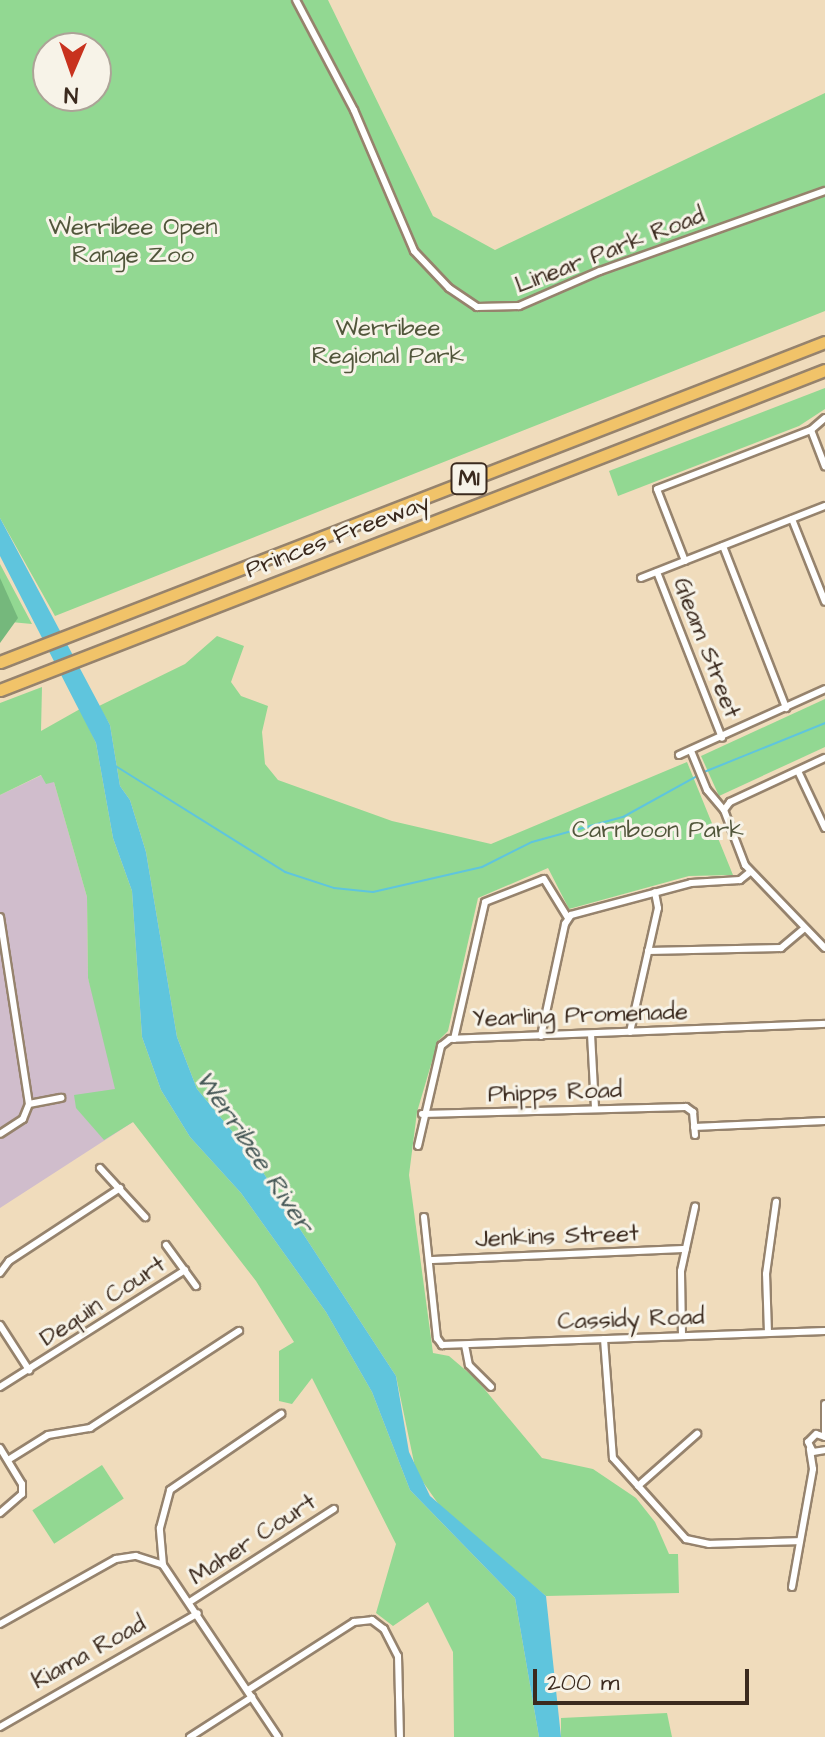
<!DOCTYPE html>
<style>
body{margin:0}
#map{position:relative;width:825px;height:1737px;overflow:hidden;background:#f0dcbc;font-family:"Architects Daughter",sans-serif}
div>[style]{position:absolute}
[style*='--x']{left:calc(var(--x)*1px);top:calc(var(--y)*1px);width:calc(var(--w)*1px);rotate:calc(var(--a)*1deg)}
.industrial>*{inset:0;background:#d0bdcc}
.green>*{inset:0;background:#92d892;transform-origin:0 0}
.forest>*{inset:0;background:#75b87c}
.water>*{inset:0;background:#5fc5dd}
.stream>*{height:2px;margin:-1px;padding:0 1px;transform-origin:1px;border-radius:1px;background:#5fc5dd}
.roads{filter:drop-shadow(2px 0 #96836d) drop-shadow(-2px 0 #96836d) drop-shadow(0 2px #96836d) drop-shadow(0 -2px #96836d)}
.street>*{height:6px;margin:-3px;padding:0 3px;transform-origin:3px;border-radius:3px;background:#fff}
.highway>*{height:11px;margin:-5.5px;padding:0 5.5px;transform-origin:5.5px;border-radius:5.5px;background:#f1c369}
span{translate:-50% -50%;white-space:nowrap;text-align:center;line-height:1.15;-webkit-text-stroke:6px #f7f3e8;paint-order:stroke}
.shield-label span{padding:2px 6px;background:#f7f3e8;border:2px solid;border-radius:6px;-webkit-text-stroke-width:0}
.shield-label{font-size:22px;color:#3b2a1e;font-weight:700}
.park-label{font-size:24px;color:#51563b}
.street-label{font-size:24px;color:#3b2a1e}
.water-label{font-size:26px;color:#465857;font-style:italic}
.north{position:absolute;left:32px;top:32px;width:80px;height:80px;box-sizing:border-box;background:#f7f3e8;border:2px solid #aca397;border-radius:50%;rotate:182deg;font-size:22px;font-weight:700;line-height:32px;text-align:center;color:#3b2a1e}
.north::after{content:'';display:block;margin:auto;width:28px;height:36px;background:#c8321e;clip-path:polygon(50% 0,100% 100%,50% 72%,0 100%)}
.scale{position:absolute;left:533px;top:1669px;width:216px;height:36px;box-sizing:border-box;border:4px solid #3b2a1e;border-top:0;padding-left:10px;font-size:24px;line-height:28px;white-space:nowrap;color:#3b2a1e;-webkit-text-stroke:6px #f7f3e8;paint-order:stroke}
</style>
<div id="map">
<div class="industrial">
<i style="clip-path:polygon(42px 775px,54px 782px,87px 897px,88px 978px,133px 1122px,0 1208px,0 795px)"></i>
</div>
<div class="green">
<i style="clip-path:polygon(evenodd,0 0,328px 0,433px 216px,495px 250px,825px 93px,825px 311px,55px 616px,0 518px,0 0,48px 48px,96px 48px,96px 96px,48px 96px,48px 48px)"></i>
<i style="clip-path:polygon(825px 388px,825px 409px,799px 426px,618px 496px,609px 471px)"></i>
<i style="clip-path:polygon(0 564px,32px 624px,0 621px)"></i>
<i style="clip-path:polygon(217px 636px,244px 646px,231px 682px,241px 696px,268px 706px,262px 732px,265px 764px,278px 780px,392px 821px,491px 844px,687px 762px,733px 875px,689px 876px,569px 909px,548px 868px,478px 898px,448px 1031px,438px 1041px,417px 1112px,409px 1175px,433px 1353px,449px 1356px,476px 1379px,542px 1458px,593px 1469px,636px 1498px,655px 1522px,669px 1554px,678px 1554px,679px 1593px,546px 1596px,444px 1512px,416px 1472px,396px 1376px,251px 1154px,197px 1089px,177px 1037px,146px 852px,130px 800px,120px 786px,110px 725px,99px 706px,185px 664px)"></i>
<i style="clip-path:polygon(42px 687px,41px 731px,80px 709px,96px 743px,113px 838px,132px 891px,142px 1037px,161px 1090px,190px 1137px,241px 1193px,326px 1312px,372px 1392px,410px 1490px,515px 1598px,539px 1737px,454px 1737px,453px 1652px,428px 1602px,393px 1626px,376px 1613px,396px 1544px,312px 1378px,292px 1404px,279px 1401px,279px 1351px,294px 1342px,256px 1281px,133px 1122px,104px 1140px,76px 1108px,74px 1095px,115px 1089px,88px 978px,87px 897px,54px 782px,46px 784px,41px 775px,0 795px,0 703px)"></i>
<i style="clip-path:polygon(825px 699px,825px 747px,719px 796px,701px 756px)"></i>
<i style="left:102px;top:1465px;width:40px;height:83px;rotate:57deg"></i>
<i style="clip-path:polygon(667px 1713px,672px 1737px,561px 1737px,561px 1718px)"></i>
</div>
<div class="forest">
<i style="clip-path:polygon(0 578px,18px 618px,0 643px)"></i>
</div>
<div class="water">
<i style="clip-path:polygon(0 518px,110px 725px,120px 786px,130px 800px,146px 852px,177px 1037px,197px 1089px,251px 1154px,396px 1376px,409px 1452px,430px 1496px,546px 1596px,561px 1737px,539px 1737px,515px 1598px,410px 1490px,372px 1392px,326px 1312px,241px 1193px,190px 1137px,161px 1090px,142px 1037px,132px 891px,113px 838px,96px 743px,0 556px)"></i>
</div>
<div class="stream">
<i style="--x:114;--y:765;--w:202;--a:32"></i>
<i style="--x:285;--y:872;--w:52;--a:18.1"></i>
<i style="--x:334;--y:888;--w:39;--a:6"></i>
<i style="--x:373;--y:892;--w:112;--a:-12.9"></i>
<i style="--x:482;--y:867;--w:56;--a:-26.6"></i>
<i style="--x:532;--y:842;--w:94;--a:-15.4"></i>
<i style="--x:623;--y:817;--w:87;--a:-28.9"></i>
<i style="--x:704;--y:772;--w:131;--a:-22"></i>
</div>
<div class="roads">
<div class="street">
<i style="--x:296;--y:0;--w:124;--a:62.2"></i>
<i style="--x:354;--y:110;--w:153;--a:66.9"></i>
<i style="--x:414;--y:251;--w:51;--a:46.6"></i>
<i style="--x:449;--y:288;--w:34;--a:34"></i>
<i style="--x:477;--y:307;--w:42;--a:-1.4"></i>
<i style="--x:519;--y:306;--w:88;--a:-23.4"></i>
<i style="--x:600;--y:271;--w:239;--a:-19.6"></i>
<i style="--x:811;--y:430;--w:39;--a:69"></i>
<i style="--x:792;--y:519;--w:89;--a:68.3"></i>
<i style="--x:723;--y:546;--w:174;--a:68.7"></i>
<i style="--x:685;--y:561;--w:77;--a:-111.3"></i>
<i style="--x:657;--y:489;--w:165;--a:-21"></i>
<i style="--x:811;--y:430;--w:18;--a:-41"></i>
<i style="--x:657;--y:572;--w:178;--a:68.6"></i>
<i style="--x:641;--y:578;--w:198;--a:-21.4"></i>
<i style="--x:691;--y:751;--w:42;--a:67.7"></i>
<i style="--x:707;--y:790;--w:26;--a:50"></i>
<i style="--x:724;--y:810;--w:59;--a:69.1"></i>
<i style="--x:745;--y:865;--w:115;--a:46.1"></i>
<i style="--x:679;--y:755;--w:160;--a:-24.3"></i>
<i style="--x:798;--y:771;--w:63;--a:64.7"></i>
<i style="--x:724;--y:810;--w:10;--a:-53"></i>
<i style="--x:730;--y:802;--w:105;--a:-24.9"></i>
<i style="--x:0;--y:917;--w:189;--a:81.2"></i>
<i style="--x:29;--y:1104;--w:16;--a:112"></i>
<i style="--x:23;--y:1119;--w:27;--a:147"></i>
<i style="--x:648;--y:951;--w:133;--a:-1.3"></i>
<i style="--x:781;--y:948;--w:31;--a:-40"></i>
<i style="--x:630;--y:1032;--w:127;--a:-77.3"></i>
<i style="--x:658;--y:908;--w:16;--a:-101"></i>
<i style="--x:591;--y:1034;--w:75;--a:86.9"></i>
<i style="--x:541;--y:1036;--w:115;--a:-77.9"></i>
<i style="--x:565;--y:924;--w:11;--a:-56"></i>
<i style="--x:571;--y:915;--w:124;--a:-14.9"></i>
<i style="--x:691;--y:883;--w:49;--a:-3.5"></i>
<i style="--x:740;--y:880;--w:13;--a:-39"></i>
<i style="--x:454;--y:1039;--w:140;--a:-77.2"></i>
<i style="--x:485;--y:902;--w:63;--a:-21.3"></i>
<i style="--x:544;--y:879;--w:46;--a:58.4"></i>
<i style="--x:29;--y:1104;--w:33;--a:-11"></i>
<i style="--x:422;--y:1114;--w:264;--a:-1.5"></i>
<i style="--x:686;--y:1107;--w:9;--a:36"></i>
<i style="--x:693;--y:1112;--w:23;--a:85"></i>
<i style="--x:694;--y:1127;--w:131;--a:-2.6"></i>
<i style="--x:418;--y:1146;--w:103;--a:-77"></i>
<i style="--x:441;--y:1046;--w:11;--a:-38"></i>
<i style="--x:450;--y:1039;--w:375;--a:-2.3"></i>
<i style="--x:100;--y:1168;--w:67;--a:47.4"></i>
<i style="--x:424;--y:1217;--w:122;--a:83.9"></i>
<i style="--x:437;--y:1338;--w:9;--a:54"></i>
<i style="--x:442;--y:1345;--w:383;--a:-2.1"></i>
<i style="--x:166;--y:1245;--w:51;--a:53.8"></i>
<i style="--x:430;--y:1260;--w:256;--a:-2.5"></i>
<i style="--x:0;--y:1273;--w:15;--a:-53"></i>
<i style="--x:9;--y:1261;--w:133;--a:-33.3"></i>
<i style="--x:0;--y:1325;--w:54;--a:57.2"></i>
<i style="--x:768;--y:1333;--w:59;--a:-91.9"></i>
<i style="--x:766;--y:1274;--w:73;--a:-82.1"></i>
<i style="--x:682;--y:1336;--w:65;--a:-90.9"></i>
<i style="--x:681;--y:1271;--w:66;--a:-77.7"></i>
<i style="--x:604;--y:1339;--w:119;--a:85.7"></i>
<i style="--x:613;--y:1458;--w:109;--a:48"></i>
<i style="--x:686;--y:1539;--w:24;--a:12"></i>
<i style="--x:709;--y:1544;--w:91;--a:-1.9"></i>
<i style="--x:465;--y:1345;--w:20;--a:79"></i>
<i style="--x:469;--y:1365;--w:31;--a:45"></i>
<i style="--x:0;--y:1387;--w:219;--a:-32.3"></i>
<i style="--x:825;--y:1404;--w:33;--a:90"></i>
<i style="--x:825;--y:1437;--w:9;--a:-162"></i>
<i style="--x:816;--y:1434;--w:11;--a:135"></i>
<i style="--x:808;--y:1442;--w:11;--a:63"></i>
<i style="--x:813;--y:1452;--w:12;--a:-9"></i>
<i style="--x:0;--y:1448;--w:42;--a:58.6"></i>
<i style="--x:22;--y:1484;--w:10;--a:90"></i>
<i style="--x:22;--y:1494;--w:29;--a:139"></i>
<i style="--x:8;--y:1460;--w:47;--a:-32"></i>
<i style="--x:48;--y:1435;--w:43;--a:-9.5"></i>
<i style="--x:90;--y:1428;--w:178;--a:-33.1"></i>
<i style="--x:638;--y:1486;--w:79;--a:-41.4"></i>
<i style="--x:163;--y:1565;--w:37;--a:-95"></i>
<i style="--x:160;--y:1528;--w:39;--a:-75"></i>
<i style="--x:170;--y:1490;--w:135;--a:-34.4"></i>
<i style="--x:792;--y:1587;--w:120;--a:-79.9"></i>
<i style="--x:813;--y:1469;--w:20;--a:-99"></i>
<i style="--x:191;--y:1601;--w:170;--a:-32.8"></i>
<i style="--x:0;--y:1624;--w:133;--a:-29.3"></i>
<i style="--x:116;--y:1559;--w:20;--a:-9"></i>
<i style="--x:136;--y:1556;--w:28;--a:18"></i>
<i style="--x:163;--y:1565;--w:207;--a:56.2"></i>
<i style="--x:248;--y:1690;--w:126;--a:-32.7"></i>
<i style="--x:354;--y:1622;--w:18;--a:-6"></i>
<i style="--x:372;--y:1620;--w:15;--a:37"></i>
<i style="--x:384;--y:1629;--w:30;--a:63"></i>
<i style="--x:398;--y:1656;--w:81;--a:88.6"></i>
<i style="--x:0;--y:1727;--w:228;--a:-29.9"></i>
<i style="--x:190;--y:1737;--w:74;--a:-32.8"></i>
</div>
<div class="highway">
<i style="--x:0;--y:662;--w:885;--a:-21.2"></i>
<i style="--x:0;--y:690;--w:885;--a:-21.2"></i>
</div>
</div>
<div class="shield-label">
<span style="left:469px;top:479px">M1</span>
</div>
<div class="park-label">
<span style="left:133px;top:242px">Werribee Open<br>Range Zoo</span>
<span style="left:388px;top:343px">Werribee<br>Regional Park</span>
<span style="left:658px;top:831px">Carnboon Park</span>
</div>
<div class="street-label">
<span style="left:610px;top:251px;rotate:-21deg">Linear Park Road</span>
<span style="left:338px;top:537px;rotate:-21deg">Princes Freeway</span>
<span style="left:706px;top:648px;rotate:69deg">Gleam Street</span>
<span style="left:580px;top:1016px;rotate:-2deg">Yearling Promenade</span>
<span style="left:555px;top:1093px;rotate:-2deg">Phipps Road</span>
<span style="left:557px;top:1237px;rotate:-2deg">Jenkins Street</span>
<span style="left:103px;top:1302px;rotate:-33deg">Dequin Court</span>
<span style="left:631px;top:1320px;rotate:-2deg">Cassidy Road</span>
<span style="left:253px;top:1540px;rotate:-33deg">Maher Court</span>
<span style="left:89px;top:1653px;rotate:-29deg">Kiama Road</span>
</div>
<div class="water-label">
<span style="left:254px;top:1152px;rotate:56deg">Werribee River</span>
</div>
<div class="north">N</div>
<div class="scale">200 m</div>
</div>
